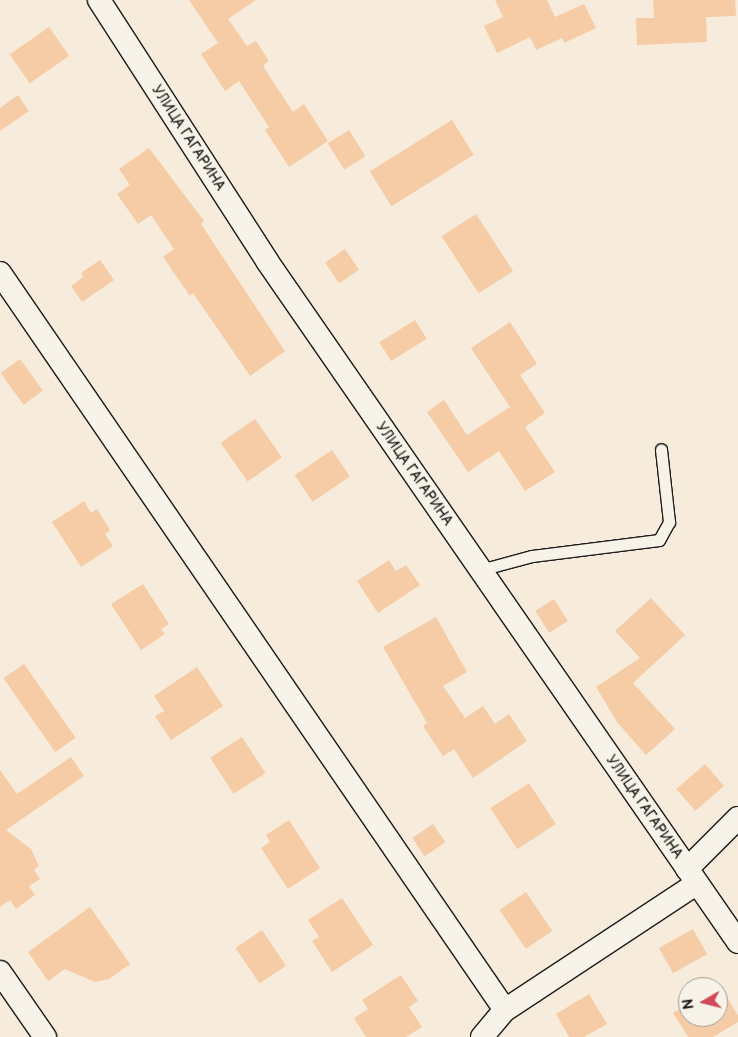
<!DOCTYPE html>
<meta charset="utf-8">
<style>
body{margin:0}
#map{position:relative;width:738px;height:1037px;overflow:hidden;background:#f7ebdb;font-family:"Balsamiq Sans",sans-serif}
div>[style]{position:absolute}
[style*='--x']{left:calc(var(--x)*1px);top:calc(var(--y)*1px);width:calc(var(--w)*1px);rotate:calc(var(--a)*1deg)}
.building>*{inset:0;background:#f5cca5;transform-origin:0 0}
.roads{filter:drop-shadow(1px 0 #1c1c1c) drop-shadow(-1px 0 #1c1c1c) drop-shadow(0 1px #1c1c1c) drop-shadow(0 -1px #1c1c1c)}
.lane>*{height:11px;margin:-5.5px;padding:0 5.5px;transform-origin:5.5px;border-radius:5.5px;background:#f7f3e8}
.street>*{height:22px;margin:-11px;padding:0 11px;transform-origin:11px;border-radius:11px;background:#f7f3e8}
span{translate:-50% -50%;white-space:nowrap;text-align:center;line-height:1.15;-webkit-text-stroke:4px #f7f3e8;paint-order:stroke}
.street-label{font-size:14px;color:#1c1c1c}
.north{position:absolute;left:678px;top:977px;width:50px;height:50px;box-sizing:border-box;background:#f7f3e8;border:1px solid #9f9d96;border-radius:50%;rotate:262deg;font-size:14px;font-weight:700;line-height:20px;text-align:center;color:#1c1c1c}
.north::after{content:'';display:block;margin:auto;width:18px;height:22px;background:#d1495b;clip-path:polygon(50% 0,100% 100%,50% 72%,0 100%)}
</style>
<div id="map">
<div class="building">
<i style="clip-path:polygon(189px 0,256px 0,228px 19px,247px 46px,256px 41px,269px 61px,263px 66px,293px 112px,304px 104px,328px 141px,289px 167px,265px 130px,269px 127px,239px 81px,225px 91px,201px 54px,218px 43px)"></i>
<i style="clip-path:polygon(495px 0,547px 0,555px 17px,584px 4px,596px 28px,564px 43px,562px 38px,536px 50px,530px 37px,497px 53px,484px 26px,503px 17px)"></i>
<i style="clip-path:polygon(653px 0,735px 0,736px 16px,706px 17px,707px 42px,637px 45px,636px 18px,654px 18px)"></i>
<i style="left:49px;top:27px;width:35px;height:48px;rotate:55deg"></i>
<i style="clip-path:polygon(18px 95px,29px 111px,0 131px,0 108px)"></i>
<i style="left:452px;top:120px;width:41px;height:97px;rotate:58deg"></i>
<i style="left:349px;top:130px;width:31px;height:25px;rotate:58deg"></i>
<i style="clip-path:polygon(149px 148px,204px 221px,201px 224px,285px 351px,250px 376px,193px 293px,190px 296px,163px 257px,174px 249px,151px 215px,138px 224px,117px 194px,130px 185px,119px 169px)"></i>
<i style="left:476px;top:214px;width:68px;height:41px;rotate:57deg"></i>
<i style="left:345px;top:249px;width:25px;height:24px;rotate:56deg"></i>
<i style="clip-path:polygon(100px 260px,114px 280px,82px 302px,71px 286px,83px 277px,81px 273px)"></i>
<i style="left:415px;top:320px;width:22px;height:42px;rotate:58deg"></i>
<i style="clip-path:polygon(510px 322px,537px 364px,520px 375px,545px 413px,525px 427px,555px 472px,525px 491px,499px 451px,468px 472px,427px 412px,444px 400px,467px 435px,510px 407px,471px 348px)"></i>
<i style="left:20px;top:359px;width:39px;height:24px;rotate:54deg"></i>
<i style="left:255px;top:419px;width:47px;height:42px;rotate:55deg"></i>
<i style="left:332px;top:450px;width:32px;height:45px;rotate:56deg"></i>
<i style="clip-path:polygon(84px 501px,91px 513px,97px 509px,110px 530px,105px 534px,113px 546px,81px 567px,52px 522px)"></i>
<i style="clip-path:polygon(389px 560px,396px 571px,406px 565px,420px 585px,378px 613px,357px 581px)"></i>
<i style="clip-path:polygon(143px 584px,169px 624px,161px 629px,165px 634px,141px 650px,111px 604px)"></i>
<i style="clip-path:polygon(651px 598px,685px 635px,633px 683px,675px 729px,646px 755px,617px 722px,596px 687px,640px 658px,615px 631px)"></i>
<i style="left:554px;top:599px;width:26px;height:22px;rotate:58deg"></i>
<i style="clip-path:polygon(436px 617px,467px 672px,443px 686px,465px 718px,483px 706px,495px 724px,509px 714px,527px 741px,473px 778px,454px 749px,443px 756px,423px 726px,427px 723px,383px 647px)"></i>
<i style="left:24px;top:664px;width:90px;height:25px;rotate:55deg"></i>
<i style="clip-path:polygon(197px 667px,223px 706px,171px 740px,155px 716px,164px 711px,154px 696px)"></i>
<i style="left:242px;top:737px;width:43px;height:38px;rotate:57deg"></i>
<i style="clip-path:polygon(71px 757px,84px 776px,6px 830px,31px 849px,39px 866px,34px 870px,40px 879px,29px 886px,35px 895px,16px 909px,10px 900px,0 907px,0 770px,17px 794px)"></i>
<i style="left:705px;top:764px;width:29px;height:38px;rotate:49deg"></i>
<i style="left:529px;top:783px;width:49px;height:46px;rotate:57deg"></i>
<i style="clip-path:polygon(289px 820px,320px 868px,288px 889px,261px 848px,270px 842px,266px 835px)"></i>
<i style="left:433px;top:824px;width:22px;height:25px;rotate:56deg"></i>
<i style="left:526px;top:892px;width:47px;height:32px;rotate:56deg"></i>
<i style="clip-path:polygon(342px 898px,373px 945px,332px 972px,312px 941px,319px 937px,308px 920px)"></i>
<i style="clip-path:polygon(90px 907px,130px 964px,109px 979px,95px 982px,65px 969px,48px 981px,28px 952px)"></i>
<i style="left:693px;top:929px;width:29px;height:39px;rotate:61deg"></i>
<i style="left:262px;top:930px;width:43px;height:32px;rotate:56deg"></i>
<i style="clip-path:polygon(401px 975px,418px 1001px,409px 1007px,422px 1027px,406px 1037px,366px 1037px,354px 1018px,368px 1009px,362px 1000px)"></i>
<i style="clip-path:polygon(720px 985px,738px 1016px,738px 1022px,713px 1037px,688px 1037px,673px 1013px,688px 1004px,688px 1017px,718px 1017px,718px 987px)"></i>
<i style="clip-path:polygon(589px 994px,607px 1024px,584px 1037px,569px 1037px,556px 1014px)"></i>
</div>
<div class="roads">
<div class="lane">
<i style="--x:480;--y:570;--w:54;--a:-15.1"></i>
<i style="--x:532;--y:556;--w:128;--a:-7.2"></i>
<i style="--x:659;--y:540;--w:21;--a:-61"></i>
<i style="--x:669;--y:522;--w:73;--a:-96.3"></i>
</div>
<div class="street">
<i style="--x:99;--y:0;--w:310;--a:57.2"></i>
<i style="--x:267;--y:261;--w:828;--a:55.33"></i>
<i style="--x:0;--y:273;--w:893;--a:55.58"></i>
<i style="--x:687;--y:869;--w:72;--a:-45"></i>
<i style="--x:0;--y:972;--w:79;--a:55.3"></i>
<i style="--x:482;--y:1037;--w:35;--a:-50"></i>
<i style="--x:505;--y:1010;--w:229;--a:-33.4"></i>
</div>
</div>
<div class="street-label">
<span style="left:188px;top:138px;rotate:57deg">УЛИЦА ГАГАРИНА</span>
<span style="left:414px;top:474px;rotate:55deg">УЛИЦА ГАГАРИНА</span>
<span style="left:644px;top:807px;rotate:55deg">УЛИЦА ГАГАРИНА</span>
</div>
<div class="north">N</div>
</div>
